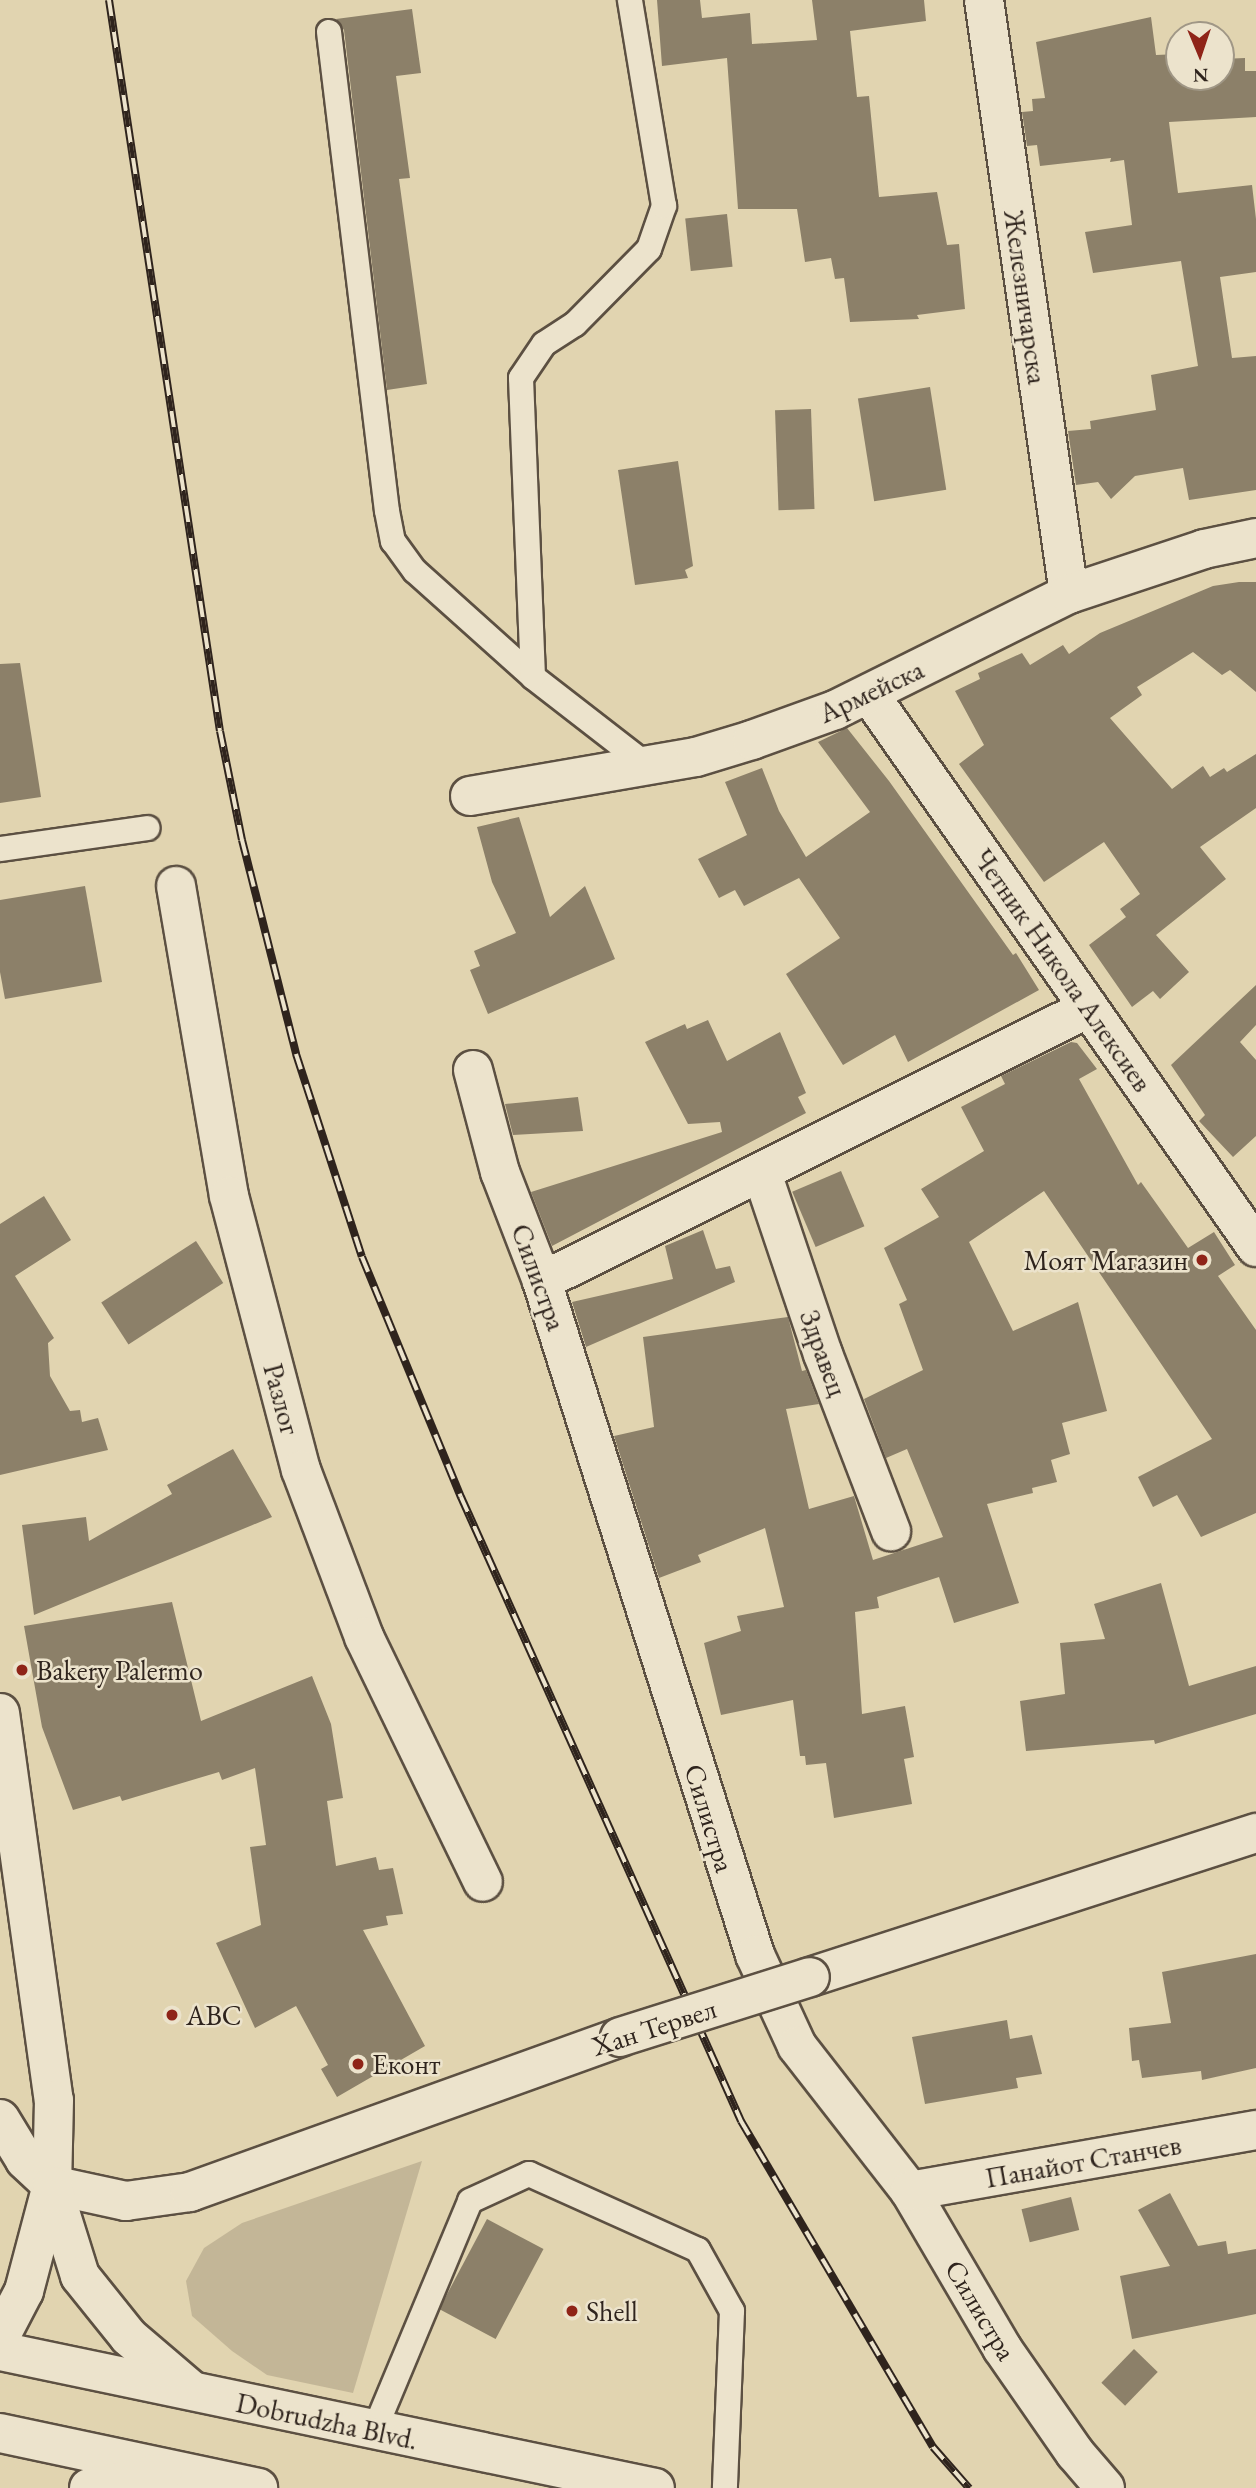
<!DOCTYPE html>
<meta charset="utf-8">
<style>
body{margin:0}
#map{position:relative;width:1256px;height:2488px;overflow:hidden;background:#e1d4b0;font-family:"EB Garamond",serif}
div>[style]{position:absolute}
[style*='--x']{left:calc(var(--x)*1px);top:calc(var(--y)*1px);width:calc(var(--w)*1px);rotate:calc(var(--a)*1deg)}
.green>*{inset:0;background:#c3b697}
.building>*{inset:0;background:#8c8069;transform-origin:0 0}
.roads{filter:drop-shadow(2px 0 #5c5042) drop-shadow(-2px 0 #5c5042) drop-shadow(0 2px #5c5042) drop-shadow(0 -2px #5c5042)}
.lane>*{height:24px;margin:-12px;padding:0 12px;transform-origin:12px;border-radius:12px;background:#ece3cc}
.street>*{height:38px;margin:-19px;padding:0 19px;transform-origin:19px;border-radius:19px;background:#ece3cc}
.secondary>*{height:38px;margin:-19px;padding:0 19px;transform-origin:19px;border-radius:19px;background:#ece3cc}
.rail>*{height:8px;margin-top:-4px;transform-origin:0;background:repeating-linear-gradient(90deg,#ece3cc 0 16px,#2f241d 0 32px);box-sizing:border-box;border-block:2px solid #2f241d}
.bridges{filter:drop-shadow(2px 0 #5c5042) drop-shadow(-2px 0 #5c5042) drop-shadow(0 2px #5c5042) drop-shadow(0 -2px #5c5042)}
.street-bridge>*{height:38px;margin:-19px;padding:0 19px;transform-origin:19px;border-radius:19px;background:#ece3cc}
.dots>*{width:19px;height:19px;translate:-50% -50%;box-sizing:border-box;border:4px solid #ece3cc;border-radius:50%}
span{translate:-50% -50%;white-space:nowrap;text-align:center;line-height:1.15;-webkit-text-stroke:5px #ece3cc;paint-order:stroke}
.street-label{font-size:28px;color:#2f241d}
.poi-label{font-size:28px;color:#2f241d}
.right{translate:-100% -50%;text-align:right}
.left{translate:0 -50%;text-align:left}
.north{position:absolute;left:1165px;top:21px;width:70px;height:70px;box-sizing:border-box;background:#ece3cc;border:2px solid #a09786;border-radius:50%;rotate:178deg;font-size:19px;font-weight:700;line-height:28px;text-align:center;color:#2f241d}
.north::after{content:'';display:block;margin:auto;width:24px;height:32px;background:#8f2418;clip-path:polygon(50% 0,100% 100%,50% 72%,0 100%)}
</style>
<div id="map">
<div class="green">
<i style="clip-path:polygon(422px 2161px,353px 2393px,267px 2375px,232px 2351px,192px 2316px,186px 2281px,204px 2248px,242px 2223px)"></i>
</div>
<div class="building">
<i style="clip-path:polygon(657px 0,700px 0,702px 18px,750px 13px,752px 44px,817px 40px,812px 0,924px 0,926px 21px,850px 31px,857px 97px,869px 96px,879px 197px,937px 192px,947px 245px,959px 244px,965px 309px,917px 315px,919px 319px,850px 322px,844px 278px,835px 279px,831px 258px,805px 262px,797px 209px,738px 209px,727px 58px,662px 66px)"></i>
<i style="clip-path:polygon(412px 9px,421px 73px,396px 76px,410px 178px,399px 179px,427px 384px,387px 390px,344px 30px,336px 19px)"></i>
<i style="clip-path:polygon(1151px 17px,1156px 55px,1179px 54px,1179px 77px,1221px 77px,1221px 59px,1245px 58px,1245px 71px,1256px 71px,1256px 117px,1169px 122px,1178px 193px,1252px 185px,1256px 219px,1256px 272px,1220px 277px,1232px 358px,1256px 356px,1256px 490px,1189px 500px,1183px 468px,1135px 476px,1111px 499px,1098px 482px,1076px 485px,1068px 431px,1091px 429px,1090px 421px,1156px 410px,1151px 375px,1198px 366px,1181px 261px,1093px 273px,1085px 232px,1132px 225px,1124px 160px,1110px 162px,1111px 158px,1040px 166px,1037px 145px,1027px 146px,1022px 112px,1033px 111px,1032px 99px,1045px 98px,1036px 42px)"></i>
<i style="left:727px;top:214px;width:53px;height:42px;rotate:84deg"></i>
<i style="left:930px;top:387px;width:104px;height:73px;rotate:81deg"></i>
<i style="left:811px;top:409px;width:100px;height:36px;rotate:88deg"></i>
<i style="clip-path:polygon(678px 461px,693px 566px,685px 570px,688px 578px,635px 585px,618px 470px)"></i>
<i style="clip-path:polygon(1239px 582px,1256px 582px,1256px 692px,1230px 670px,1222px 675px,1193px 652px,1137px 687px,1142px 695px,1110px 718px,1172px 789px,1203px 766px,1210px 777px,1224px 768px,1227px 772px,1256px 754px,1256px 808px,1200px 847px,1226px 879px,1156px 935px,1189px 972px,1160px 999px,1153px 991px,1132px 1007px,1089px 945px,1126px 917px,1120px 909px,1140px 894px,1104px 842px,1044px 882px,959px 764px,984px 745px,955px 691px,980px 679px,978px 673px,1022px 653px,1030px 665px,1063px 645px,1069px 654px,1100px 633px,1213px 586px)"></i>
<i style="clip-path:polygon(20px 663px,41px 797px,0 803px,0 664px)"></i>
<i style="clip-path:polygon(847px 728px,889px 781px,1013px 955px,1016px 953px,1039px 990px,908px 1062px,895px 1035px,843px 1065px,786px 974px,840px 938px,799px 878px,744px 906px,735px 890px,719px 898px,698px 859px,747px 835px,725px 782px,762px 768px,779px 811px,806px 857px,870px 812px,818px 742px)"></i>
<i style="clip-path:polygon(519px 817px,550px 917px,585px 886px,615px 959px,488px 1014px,470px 970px,480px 966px,474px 951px,516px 933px,492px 882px,477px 827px)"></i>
<i style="clip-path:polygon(85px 886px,102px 982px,5px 999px,0 972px,0 900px)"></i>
<i style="clip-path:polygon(1256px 985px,1256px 1025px,1240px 1042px,1256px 1060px,1256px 1136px,1233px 1157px,1199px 1121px,1205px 1115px,1171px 1065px)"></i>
<i style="clip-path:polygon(708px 1020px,727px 1061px,780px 1032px,806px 1093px,798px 1097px,806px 1113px,552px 1246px,531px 1192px,722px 1132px,720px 1122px,688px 1124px,645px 1042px,685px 1024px,687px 1029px)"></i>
<i style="clip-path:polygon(1071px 1042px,1077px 1043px,1097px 1069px,1079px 1079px,1138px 1185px,1141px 1182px,1188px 1248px,1214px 1232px,1235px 1265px,1218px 1276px,1256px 1330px,1256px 1513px,1201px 1537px,1177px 1495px,1153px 1507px,1138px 1477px,1212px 1439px,1044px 1191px,969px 1242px,1013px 1331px,1078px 1302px,1107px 1411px,1062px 1423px,1070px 1454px,1051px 1460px,1057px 1482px,1032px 1488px,1033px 1493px,987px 1504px,1019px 1603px,954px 1623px,939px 1577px,877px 1597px,879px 1608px,855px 1612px,862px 1714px,905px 1706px,914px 1757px,904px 1759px,912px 1804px,834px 1818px,826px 1763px,806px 1765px,805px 1756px,800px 1756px,793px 1700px,721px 1715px,704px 1643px,741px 1631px,737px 1616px,784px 1607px,765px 1528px,698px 1555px,701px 1562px,659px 1578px,614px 1436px,654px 1427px,643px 1337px,788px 1317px,802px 1371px,806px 1370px,819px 1404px,786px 1409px,809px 1509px,854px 1496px,873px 1560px,943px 1537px,907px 1449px,886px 1458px,864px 1399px,923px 1370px,899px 1304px,907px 1300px,884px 1248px,939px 1217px,921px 1189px,984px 1151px,961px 1107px,1005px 1084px,1001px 1076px)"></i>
<i style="clip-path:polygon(578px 1097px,583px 1131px,513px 1135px,505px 1104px)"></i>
<i style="left:841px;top:1171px;width:60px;height:53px;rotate:67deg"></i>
<i style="clip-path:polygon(44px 1196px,71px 1240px,15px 1276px,54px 1338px,48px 1343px,50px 1376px,70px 1411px,80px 1410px,82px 1422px,98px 1418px,108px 1450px,0 1475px,0 1224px)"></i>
<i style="clip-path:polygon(703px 1230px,716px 1269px,730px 1266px,735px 1282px,586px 1347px,572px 1302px,673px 1279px,665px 1246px)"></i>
<i style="left:196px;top:1241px;width:50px;height:113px;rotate:57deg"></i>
<i style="clip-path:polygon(233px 1449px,272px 1517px,34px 1615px,22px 1525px,86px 1517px,89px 1541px,172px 1494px,167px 1485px)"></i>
<i style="clip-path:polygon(1161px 1583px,1189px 1686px,1256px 1666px,1256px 1714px,1155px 1744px,1154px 1740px,1026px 1751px,1020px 1701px,1065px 1694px,1060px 1643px,1105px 1639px,1094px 1604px)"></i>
<i style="clip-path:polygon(172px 1602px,201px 1721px,312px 1676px,331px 1724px,343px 1798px,327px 1801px,336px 1866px,376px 1857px,379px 1870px,393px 1868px,403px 1914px,386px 1916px,388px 1925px,363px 1930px,425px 2046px,337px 2097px,321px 2069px,328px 2065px,296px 2006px,255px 2028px,216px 1943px,261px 1925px,250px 1847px,266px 1845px,255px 1768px,222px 1780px,219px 1772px,122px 1801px,120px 1796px,73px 1810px,42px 1727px,24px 1626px)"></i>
<i style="clip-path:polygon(1256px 1954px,1256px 2068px,1202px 2080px,1201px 2071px,1142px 2078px,1139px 2060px,1132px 2061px,1129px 2028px,1171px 2023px,1162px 1972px)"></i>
<i style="clip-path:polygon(1007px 2020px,1010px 2039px,1032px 2035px,1042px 2074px,1016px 2078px,1018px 2088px,925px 2104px,912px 2037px)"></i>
<i style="clip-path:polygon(1170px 2193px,1198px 2246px,1226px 2241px,1228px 2254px,1256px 2249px,1256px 2314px,1132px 2339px,1120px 2276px,1170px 2266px,1138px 2210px)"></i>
<i style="left:1071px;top:2197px;width:34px;height:51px;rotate:76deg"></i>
<i style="left:487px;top:2219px;width:64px;height:102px;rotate:28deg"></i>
<i style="left:1134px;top:2349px;width:33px;height:47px;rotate:44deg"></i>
</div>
<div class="roads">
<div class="lane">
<i style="--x:329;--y:32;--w:482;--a:83.1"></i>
<i style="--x:387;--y:511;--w:31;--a:79"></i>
<i style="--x:393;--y:541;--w:37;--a:54"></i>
<i style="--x:415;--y:571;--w:159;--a:41.9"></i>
<i style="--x:533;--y:677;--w:142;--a:37.8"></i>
<i style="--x:533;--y:677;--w:299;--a:-92.3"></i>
<i style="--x:521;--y:378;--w:41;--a:-55.9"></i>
<i style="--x:544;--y:344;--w:37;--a:-33"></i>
<i style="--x:575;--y:324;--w:105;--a:-45.4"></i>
<i style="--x:649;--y:249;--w:46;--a:-70.8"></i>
<i style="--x:664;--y:206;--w:209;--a:-99.4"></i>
<i style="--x:0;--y:849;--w:149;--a:-8.1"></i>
<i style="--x:374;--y:2431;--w:249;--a:-67.3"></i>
<i style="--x:470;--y:2201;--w:65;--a:-24.6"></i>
<i style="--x:529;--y:2174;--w:185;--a:24.2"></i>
<i style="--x:698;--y:2250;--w:70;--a:60.9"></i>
<i style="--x:732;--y:2311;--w:177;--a:92.3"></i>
</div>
<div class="street">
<i style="--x:984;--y:0;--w:600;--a:81.86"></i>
<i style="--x:869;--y:694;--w:675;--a:55.01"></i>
<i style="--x:470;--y:796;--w:229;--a:-9.8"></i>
<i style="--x:696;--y:757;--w:59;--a:-16.9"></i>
<i style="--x:752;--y:740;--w:88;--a:-19.9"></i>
<i style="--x:835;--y:710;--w:261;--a:-26.4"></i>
<i style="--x:1069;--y:594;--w:142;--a:-18.4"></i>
<i style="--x:1204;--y:549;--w:53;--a:-11.9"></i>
<i style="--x:176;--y:886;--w:314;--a:80.3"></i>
<i style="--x:229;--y:1196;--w:283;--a:75.3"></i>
<i style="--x:301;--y:1470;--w:178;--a:69.3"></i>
<i style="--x:364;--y:1637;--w:272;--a:64.1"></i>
<i style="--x:473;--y:1070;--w:106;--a:75.2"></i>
<i style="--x:500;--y:1172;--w:117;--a:68.9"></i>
<i style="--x:542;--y:1281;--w:707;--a:72.46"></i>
<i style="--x:755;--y:1955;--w:100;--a:65.2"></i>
<i style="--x:797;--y:2046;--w:184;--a:52.1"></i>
<i style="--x:910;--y:2191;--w:182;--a:59.6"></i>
<i style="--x:1002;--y:2348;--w:128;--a:55.2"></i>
<i style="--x:1075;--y:2453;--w:46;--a:49.4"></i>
<i style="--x:762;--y:1173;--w:191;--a:71.4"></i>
<i style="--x:823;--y:1354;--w:190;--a:69"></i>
<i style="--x:542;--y:1281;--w:611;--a:-26.52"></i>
<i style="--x:810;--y:1977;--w:469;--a:-17.9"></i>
<i style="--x:0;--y:2119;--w:48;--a:58.6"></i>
<i style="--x:25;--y:2160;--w:37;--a:43"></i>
<i style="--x:52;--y:2185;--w:76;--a:12.2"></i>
<i style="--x:126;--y:2201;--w:65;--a:-8"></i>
<i style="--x:190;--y:2192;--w:457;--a:-19.8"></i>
<i style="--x:910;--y:2191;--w:351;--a:-10"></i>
</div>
<div class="secondary">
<i style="--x:0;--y:1713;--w:391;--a:82.1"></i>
<i style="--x:54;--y:2100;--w:85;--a:91.3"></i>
<i style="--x:52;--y:2185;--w:110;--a:104.8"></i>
<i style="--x:24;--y:2291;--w:52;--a:117.6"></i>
<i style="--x:52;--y:2186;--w:94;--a:72.7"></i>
<i style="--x:80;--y:2276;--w:78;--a:51.2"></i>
<i style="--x:129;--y:2337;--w:82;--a:40.5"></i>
<i style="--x:0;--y:2351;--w:669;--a:11.81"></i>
<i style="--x:0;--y:2433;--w:264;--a:12"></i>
<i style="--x:89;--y:2488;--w:75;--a:-11.6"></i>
</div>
</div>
<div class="rail">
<i style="--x:109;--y:0;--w:739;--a:81.37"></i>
<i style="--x:220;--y:731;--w:111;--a:78.6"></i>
<i style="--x:242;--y:840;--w:221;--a:75.8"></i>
<i style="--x:296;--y:1054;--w:213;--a:72"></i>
<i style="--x:362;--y:1257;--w:260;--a:67.6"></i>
<i style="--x:461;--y:1497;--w:684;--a:65.83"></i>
<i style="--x:741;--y:2121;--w:378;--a:59.5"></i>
<i style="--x:933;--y:2447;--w:55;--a:48.7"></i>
</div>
<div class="bridges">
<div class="street-bridge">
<i style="--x:620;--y:2037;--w:199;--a:-17.5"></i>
</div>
</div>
<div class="dots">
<i style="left:1202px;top:1260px;background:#8f2418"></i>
<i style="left:22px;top:1670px;background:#8f2418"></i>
<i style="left:172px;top:2015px;background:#8f2418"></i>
<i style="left:358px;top:2064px;background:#8f2418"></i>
<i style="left:572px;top:2311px;background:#8f2418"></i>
</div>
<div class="street-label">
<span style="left:1026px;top:297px;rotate:82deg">Железничарска</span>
<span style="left:871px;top:691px;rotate:-25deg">Армейска</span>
<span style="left:1063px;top:970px;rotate:55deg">Четник Никола Алексиев</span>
<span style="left:539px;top:1277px;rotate:70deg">Силистра</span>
<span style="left:824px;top:1353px;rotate:70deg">Здравец</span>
<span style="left:282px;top:1399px;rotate:75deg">Разлог</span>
<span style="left:710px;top:1818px;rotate:73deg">Силистра</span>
<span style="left:654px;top:2027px;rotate:-18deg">Хан Тервел</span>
<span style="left:1083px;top:2161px;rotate:-10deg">Панайот Станчев</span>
<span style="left:981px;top:2310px;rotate:59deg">Силистра</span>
<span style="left:327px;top:2421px;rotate:12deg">Dobrudzha Blvd.</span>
</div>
<div class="poi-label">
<span class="right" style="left:1188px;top:1260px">Моят Магазин</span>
<span class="left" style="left:36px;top:1670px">Bakery Palermo</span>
<span class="left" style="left:186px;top:2015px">ABC</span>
<span class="left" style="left:372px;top:2064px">Еконт</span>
<span class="left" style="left:586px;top:2311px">Shell</span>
</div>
<div class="north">N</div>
</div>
